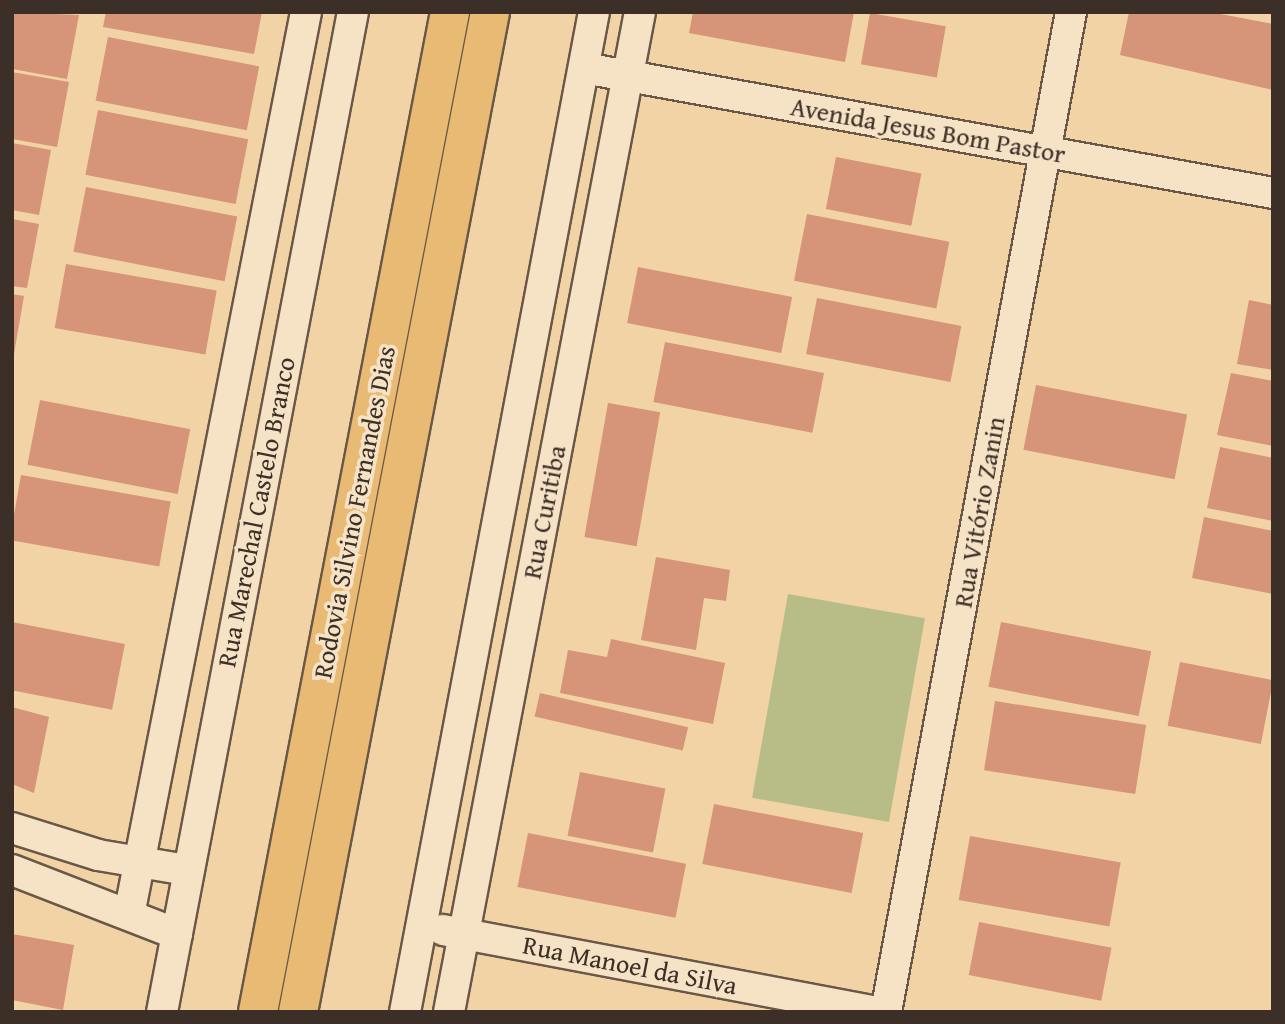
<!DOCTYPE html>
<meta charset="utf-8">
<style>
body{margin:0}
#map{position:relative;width:1285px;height:1024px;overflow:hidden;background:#f1d3a6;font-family:"Gentium Book Plus",serif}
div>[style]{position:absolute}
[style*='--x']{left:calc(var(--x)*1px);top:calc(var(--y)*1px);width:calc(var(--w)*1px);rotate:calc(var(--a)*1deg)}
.green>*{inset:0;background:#b8bd88;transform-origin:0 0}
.building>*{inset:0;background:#d69478;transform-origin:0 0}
.roads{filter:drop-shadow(2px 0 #695848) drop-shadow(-2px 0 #695848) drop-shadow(0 2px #695848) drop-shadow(0 -2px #695848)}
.minor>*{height:30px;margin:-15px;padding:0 15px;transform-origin:15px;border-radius:15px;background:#f6e2c5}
.highway>*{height:38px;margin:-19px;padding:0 19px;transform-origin:19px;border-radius:19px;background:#e8ba73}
span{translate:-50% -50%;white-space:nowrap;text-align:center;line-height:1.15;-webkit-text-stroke:7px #f6e2c5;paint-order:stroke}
.street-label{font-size:26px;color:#3c2f28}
.frame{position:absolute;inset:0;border:14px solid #3c2f28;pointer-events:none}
</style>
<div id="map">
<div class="green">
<i style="left:788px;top:594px;width:139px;height:207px;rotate:10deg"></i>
</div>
<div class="building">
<i style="clip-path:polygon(12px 12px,79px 15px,67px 79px,12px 69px)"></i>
<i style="clip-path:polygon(106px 12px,262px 12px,254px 54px,103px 27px)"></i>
<i style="clip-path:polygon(693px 12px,854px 12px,845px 62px,689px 33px)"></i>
<i style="clip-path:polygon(1129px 12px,1210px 12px,1273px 24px,1273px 90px,1120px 55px)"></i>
<i style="left:870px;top:13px;width:77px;height:52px;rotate:10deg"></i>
<i style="left:108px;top:37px;width:154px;height:65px;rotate:11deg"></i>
<i style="clip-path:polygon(12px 72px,69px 82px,57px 147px,12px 139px)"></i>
<i style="left:98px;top:110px;width:153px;height:66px;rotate:11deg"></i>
<i style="clip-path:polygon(12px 143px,51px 150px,39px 215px,12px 210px)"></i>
<i style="left:836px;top:157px;width:87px;height:53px;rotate:11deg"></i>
<i style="left:86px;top:187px;width:154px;height:66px;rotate:11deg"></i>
<i style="left:807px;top:214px;width:145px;height:68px;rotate:11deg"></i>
<i style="clip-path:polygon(12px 219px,39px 224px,27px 288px,12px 286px)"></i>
<i style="left:66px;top:264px;width:153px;height:65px;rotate:10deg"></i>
<i style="left:638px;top:267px;width:157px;height:57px;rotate:11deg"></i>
<i style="clip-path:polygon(12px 294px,24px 296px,14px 354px,12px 353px)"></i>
<i style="left:817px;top:298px;width:147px;height:57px;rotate:11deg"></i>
<i style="clip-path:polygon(1249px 300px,1273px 305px,1273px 370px,1237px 364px)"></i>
<i style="left:665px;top:342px;width:162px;height:61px;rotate:11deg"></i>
<i style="clip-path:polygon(1231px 373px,1273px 381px,1273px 446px,1217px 435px)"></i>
<i style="left:1036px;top:385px;width:154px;height:66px;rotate:11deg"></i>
<i style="left:40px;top:400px;width:153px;height:66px;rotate:11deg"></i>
<i style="left:608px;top:403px;width:53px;height:136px;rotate:10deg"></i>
<i style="clip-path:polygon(1220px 447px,1273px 458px,1273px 521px,1207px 508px)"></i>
<i style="left:21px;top:475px;width:152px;height:66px;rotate:10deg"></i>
<i style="clip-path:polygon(1204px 517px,1273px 531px,1273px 594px,1192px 578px)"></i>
<i style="clip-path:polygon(656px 557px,730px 570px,726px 601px,704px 598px,696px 650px,641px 640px)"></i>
<i style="left:12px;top:622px;width:115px;height:67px;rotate:11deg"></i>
<i style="left:1001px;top:622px;width:153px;height:66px;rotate:11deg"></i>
<i style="clip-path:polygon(611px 639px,725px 663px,713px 724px,560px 693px,568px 650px,607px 657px)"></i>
<i style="left:1180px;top:662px;width:95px;height:65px;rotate:11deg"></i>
<i style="left:540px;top:693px;width:152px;height:24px;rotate:13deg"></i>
<i style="left:995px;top:701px;width:153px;height:70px;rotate:9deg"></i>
<i style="clip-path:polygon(12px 707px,49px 717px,34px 793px,12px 784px)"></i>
<i style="left:580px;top:772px;width:87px;height:65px;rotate:11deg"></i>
<i style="left:714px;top:804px;width:152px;height:61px;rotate:11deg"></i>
<i style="left:528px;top:833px;width:161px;height:55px;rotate:11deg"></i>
<i style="left:970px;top:836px;width:153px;height:65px;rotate:10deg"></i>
<i style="left:979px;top:922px;width:135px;height:54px;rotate:11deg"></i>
<i style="clip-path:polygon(12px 934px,74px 945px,63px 1010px,12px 1000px)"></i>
</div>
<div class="roads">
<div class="minor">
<i style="--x:584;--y:68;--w:700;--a:10.28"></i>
<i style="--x:12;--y:828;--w:90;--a:17.4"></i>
<i style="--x:98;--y:855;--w:90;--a:9.6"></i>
<i style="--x:12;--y:870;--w:177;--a:21.2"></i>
<i style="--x:130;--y:910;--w:915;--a:-78.91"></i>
<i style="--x:443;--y:930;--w:443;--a:10.7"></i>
<i style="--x:162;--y:1012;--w:1018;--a:-79.19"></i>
<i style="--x:405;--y:1012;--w:1018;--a:-79.3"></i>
<i style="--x:449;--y:1012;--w:1018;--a:-79.19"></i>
<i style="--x:886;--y:1012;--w:1017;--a:-79.52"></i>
</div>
<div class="highway">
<i style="--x:258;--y:1012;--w:1018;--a:-79.13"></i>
<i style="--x:298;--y:1012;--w:1018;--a:-79.13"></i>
</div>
</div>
<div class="street-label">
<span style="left:928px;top:130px;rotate:10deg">Avenida Jesus Bom Pastor</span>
<span style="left:256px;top:512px;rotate:-79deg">Rua Marechal Castelo Branco</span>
<span style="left:354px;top:512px;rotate:-79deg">Rodovia Silvino Fernandes Dias</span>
<span style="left:544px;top:512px;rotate:-79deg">Rua Curitiba</span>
<span style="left:979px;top:512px;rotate:-80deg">Rua Vitório Zanin</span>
<span style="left:630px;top:965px;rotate:11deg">Rua Manoel da Silva</span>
</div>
<div class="frame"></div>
</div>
